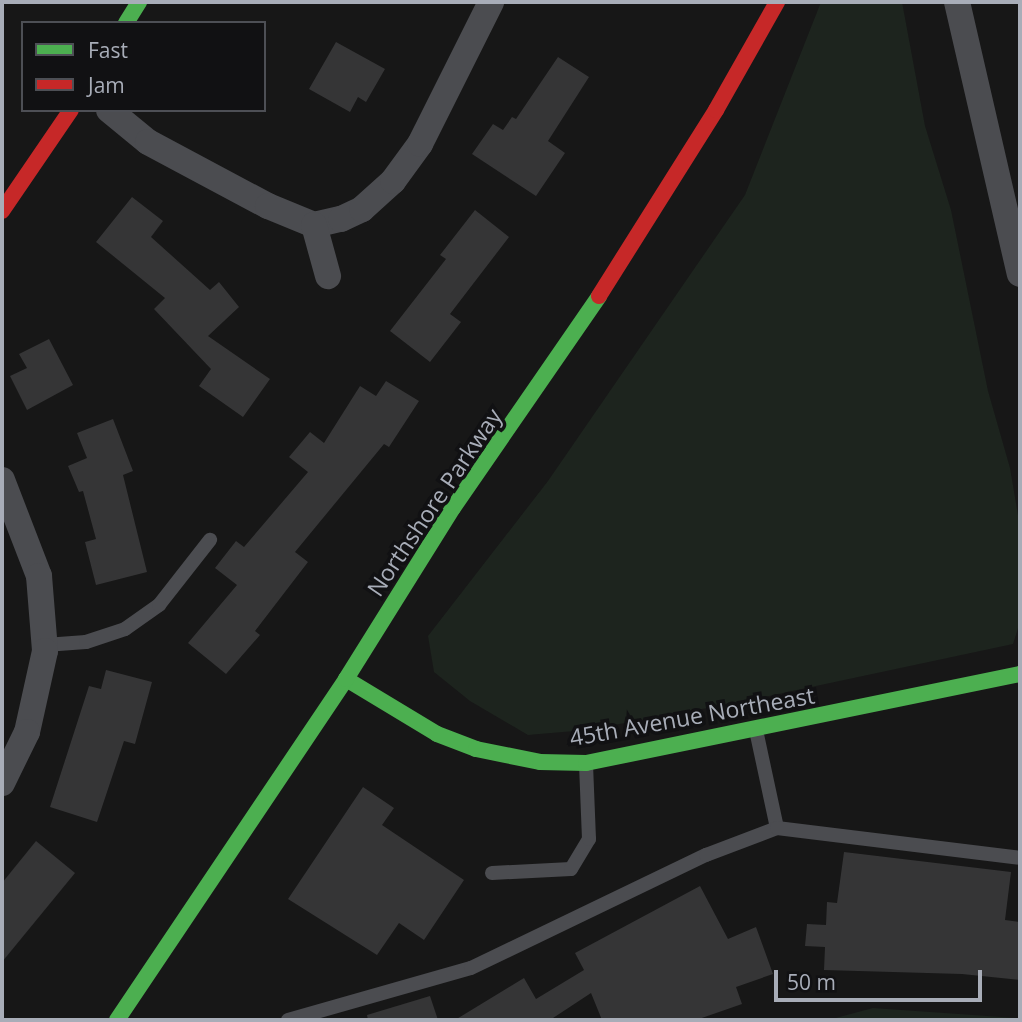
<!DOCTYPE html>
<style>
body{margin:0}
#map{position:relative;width:1022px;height:1022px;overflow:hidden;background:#171717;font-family:"Open Sans",sans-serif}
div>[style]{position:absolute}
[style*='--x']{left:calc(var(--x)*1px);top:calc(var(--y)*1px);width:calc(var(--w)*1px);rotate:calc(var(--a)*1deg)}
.green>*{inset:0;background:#1d241e}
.building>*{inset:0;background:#353536}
.lane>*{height:14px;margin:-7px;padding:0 7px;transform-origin:7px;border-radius:7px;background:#4b4c50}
.street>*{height:26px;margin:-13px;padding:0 13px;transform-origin:13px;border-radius:13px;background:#4b4c50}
.fast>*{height:16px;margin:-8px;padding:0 8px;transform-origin:8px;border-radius:8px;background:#4caf50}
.jam>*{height:16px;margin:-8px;padding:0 8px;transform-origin:8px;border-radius:8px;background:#c62828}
span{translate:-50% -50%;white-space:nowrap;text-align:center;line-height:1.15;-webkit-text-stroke:7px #111113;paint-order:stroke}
.street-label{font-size:23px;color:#a8adb8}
.frame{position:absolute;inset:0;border:4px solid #a8adb8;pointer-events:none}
.legend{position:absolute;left:21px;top:21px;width:245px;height:91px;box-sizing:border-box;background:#111113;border:2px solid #4d4f55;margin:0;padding:9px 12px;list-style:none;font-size:21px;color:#a8adb8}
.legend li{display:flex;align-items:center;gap:14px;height:35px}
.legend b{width:35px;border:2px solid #4d4f55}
.scale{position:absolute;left:774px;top:970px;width:208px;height:32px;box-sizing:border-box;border:4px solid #a8adb8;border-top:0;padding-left:9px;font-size:21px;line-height:24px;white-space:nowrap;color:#a8adb8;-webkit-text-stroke:5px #111113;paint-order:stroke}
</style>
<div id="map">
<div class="green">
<i style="clip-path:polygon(821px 2px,902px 2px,925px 126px,951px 210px,988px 391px,1010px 468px,1020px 527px,1020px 622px,1013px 644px,746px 701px,586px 730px,528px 735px,470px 701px,434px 672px,428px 636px,548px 481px,745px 195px)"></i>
<i style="clip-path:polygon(873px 1008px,1016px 1018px,1020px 1020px,828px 1020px)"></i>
</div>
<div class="building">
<i style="clip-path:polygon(336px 42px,385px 69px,366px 102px,358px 97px,350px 112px,309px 89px)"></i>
<i style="clip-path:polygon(558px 57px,589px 77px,548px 141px,565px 153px,536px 196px,472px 154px,493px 124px,503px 130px,512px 117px,516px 119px)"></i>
<i style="clip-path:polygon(132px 197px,163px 221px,151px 237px,210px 290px,219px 282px,239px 307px,208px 336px,270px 379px,243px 417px,199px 386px,211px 369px,154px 309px,165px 298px,96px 242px)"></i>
<i style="clip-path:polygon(475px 210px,509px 237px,450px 314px,461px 322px,430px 362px,390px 331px,446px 259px,440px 255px)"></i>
<i style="clip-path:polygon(49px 339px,73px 385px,27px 410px,10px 376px,27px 368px,19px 354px)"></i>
<i style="clip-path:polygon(386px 381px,419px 401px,389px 447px,384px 444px,295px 552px,308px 562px,255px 631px,260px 635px,226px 674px,188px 643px,237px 585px,215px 568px,236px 541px,244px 547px,308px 472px,289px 457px,310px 432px,324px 443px,360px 386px,376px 396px)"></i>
<i style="clip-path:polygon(113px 419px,133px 471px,123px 475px,147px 572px,96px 585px,85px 542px,96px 539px,83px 491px,79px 492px,68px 466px,87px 458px,77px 433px)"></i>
<i style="clip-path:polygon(106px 670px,152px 682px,135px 744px,124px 741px,97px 822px,50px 807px,89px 686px,101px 689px)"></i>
<i style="clip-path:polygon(363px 787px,394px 808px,382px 825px,464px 880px,424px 940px,399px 923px,377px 955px,288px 899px)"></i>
<i style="clip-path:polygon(36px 841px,75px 873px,2px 962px,2px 883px)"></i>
<i style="clip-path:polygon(844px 852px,1011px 872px,1005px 920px,1020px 922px,1020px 980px,962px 974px,824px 970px,825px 947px,805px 946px,807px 924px,826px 925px,827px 902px,837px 903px)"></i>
<i style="clip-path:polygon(700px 886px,728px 939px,756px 927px,773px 974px,736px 987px,742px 1004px,696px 1020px,602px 1020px,591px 993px,550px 1020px,455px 1020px,524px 978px,536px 999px,584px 970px,575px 953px)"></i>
<i style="clip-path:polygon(430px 996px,438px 1020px,368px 1020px,367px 1015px)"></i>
</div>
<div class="lane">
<i style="--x:45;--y:645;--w:41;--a:-4.2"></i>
<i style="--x:86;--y:642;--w:41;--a:-18.4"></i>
<i style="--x:125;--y:629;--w:42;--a:-35.2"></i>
<i style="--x:159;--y:605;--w:83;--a:-51.9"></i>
<i style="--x:756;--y:730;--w:100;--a:77.9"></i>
<i style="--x:492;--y:873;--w:79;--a:-2.9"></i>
<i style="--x:571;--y:869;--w:35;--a:-59"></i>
<i style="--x:589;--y:839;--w:75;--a:-92.3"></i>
<i style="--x:288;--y:1020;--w:190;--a:-15.9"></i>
<i style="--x:471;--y:968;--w:261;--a:-25.7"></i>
<i style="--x:706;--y:855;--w:76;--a:-20.8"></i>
<i style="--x:777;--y:828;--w:245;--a:7"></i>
</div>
<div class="street">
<i style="--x:957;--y:2;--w:279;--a:77"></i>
<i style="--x:109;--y:110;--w:50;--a:39.4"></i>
<i style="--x:148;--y:142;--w:136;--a:28.1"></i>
<i style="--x:268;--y:206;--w:50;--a:22.4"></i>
<i style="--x:314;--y:225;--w:28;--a:-13"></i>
<i style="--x:341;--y:219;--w:23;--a:-25"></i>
<i style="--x:362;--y:209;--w:42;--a:-42.1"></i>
<i style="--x:393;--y:181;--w:46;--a:-53.9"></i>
<i style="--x:420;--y:144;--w:159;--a:-63.4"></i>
<i style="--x:314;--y:225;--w:53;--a:74.6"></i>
<i style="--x:2;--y:480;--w:103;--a:68.9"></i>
<i style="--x:39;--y:576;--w:75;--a:85.4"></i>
<i style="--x:45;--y:651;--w:83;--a:102.5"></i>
<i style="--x:27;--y:732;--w:57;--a:116.1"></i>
</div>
<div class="fast">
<i style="--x:126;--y:23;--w:25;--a:-58"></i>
<i style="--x:346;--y:679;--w:106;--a:31.1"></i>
<i style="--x:437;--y:734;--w:42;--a:21"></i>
<i style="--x:476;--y:749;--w:65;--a:11.5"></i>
<i style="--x:540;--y:762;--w:46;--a:1.2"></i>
<i style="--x:586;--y:763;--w:443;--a:-11.6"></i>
<i style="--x:117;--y:1020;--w:411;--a:-56.1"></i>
<i style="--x:346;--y:679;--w:202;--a:-58"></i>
<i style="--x:453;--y:508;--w:257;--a:-55.4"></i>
</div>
<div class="jam">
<i style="--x:2;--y:211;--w:122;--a:-55.7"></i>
<i style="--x:599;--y:296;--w:220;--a:-57.8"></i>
<i style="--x:716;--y:110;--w:124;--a:-60.5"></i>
</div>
<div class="street-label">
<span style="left:434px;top:502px;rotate:-56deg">Northshore Parkway</span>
<span style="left:692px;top:716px;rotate:-10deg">45th Avenue Northeast</span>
</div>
<div class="frame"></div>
<ul class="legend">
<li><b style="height:9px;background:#4caf50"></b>Fast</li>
<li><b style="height:9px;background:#c62828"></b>Jam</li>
</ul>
<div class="scale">50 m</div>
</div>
